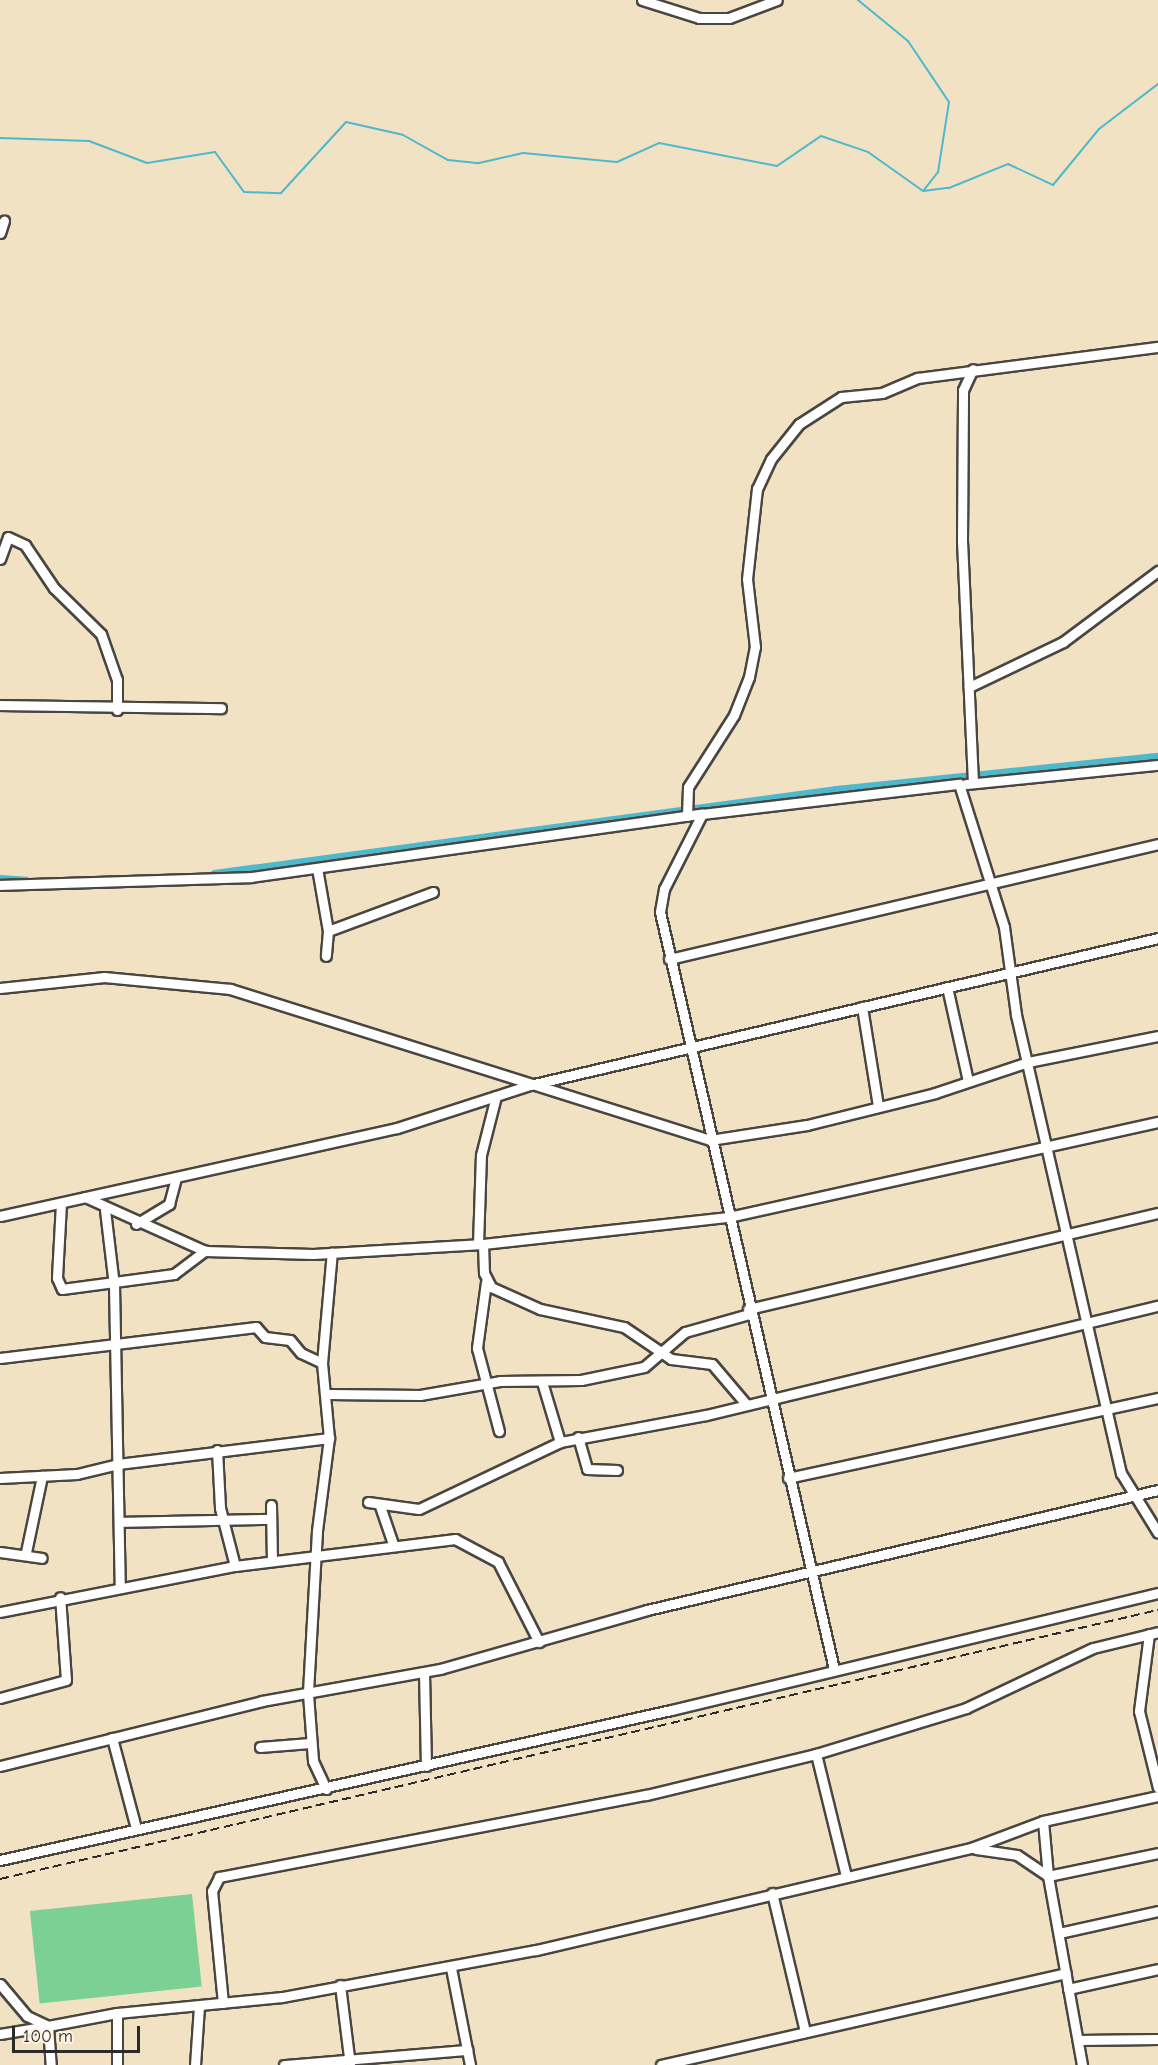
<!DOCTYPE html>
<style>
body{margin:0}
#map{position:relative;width:1158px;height:2065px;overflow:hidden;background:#f1e2c4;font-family:"Comic Neue",sans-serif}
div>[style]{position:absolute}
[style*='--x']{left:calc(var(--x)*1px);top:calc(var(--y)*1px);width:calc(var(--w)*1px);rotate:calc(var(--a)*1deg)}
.green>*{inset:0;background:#7dd093;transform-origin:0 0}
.stream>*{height:2px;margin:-1px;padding:0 1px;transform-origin:1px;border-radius:1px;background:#4eb8cc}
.canal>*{height:9px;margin:-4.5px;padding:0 4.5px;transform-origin:4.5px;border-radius:4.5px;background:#4eb8cc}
.roads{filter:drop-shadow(2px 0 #494642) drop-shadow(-2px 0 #494642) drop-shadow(0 2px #494642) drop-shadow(0 -2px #494642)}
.street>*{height:9px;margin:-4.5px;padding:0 4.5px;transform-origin:4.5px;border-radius:4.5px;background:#fff}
.rail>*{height:2px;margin-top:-1px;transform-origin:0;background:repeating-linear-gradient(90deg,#2b2b2b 0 9px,transparent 0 13.5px)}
span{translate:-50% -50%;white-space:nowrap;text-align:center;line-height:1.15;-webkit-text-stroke:5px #fcf5e5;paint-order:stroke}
.scale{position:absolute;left:12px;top:2026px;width:128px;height:27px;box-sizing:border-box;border:3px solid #2b2b2b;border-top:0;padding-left:8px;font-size:18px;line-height:21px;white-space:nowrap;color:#2b2b2b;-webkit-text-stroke:4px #fcf5e5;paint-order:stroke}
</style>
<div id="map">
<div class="green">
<i style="left:192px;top:1894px;width:93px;height:163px;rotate:84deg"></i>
</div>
<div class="stream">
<i style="--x:858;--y:0;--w:65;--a:39.4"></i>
<i style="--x:908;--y:41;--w:73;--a:56.1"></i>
<i style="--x:949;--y:102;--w:71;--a:98.9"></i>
<i style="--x:938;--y:172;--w:24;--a:128"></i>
<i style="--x:0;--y:138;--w:89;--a:1.9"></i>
<i style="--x:89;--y:141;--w:62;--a:20.8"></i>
<i style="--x:147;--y:163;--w:69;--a:-9.2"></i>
<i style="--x:215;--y:152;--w:49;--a:54.1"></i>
<i style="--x:244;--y:192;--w:37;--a:2"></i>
<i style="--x:281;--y:193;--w:96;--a:-47.5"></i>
<i style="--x:346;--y:122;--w:58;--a:12.8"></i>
<i style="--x:403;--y:135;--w:51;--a:29.1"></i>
<i style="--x:448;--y:160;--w:31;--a:6"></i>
<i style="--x:479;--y:163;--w:45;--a:-12.8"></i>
<i style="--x:523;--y:153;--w:94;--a:5.5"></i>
<i style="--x:617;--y:162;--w:46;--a:-24.3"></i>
<i style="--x:659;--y:143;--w:120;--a:11"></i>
<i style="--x:777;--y:166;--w:53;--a:-34.3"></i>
<i style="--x:821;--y:136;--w:50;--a:18.8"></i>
<i style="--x:868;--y:152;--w:67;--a:35.3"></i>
<i style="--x:923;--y:191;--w:26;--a:-7"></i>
<i style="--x:949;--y:188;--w:64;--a:-22.1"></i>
<i style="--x:1008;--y:164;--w:50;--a:25"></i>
<i style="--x:1053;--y:185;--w:72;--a:-50.6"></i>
<i style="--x:1099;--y:129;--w:74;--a:-37.3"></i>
</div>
<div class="canal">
<i style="--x:214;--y:874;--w:628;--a:-7.69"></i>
<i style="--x:836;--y:790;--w:324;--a:-5.9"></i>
<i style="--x:0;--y:879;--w:26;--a:4"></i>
</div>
<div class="roads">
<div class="street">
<i style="--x:642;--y:0;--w:60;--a:17.5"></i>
<i style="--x:699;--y:18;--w:30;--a:0"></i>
<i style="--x:729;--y:18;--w:51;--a:-20.6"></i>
<i style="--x:0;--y:233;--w:13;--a:-72"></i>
<i style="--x:0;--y:559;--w:23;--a:-70"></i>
<i style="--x:8;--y:537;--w:19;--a:25"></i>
<i style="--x:25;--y:545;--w:52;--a:56"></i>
<i style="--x:54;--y:588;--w:66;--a:44.4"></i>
<i style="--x:101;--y:634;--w:49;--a:70.8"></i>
<i style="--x:117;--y:680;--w:30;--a:90"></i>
<i style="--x:969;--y:687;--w:104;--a:-25.6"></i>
<i style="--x:1063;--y:642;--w:119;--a:-36.8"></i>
<i style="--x:0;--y:705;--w:221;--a:0.8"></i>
<i style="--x:973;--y:783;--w:242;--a:-92.6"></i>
<i style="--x:962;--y:541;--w:151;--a:-89.6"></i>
<i style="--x:963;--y:390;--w:23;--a:-65"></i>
<i style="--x:966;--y:784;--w:193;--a:-5.7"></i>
<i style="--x:702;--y:814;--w:84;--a:116.9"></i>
<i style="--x:664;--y:889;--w:23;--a:100"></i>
<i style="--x:660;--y:912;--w:777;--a:77.06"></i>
<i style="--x:687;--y:816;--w:29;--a:-88"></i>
<i style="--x:688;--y:787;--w:85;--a:-57.4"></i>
<i style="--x:734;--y:715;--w:41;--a:-68.5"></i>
<i style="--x:749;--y:677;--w:31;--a:-79"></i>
<i style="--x:755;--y:647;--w:68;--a:-96.7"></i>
<i style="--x:747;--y:579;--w:91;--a:-83.7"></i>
<i style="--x:757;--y:489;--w:33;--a:-65"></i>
<i style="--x:771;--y:459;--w:45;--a:-51.3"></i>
<i style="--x:799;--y:424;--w:50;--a:-32.7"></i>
<i style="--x:841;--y:397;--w:41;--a:-5.6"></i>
<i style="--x:882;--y:393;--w:39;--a:-23"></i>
<i style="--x:918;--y:378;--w:242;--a:-7.4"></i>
<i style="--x:317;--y:868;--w:64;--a:80.1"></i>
<i style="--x:328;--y:931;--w:25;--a:95"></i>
<i style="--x:0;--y:885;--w:251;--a:-1.8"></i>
<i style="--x:251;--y:877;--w:455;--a:-8"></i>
<i style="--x:702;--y:814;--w:259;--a:-6.7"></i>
<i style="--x:959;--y:784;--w:150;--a:72.5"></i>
<i style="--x:1004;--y:927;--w:89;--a:82.2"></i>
<i style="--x:1016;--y:1015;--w:470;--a:77.1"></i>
<i style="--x:1121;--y:1473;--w:70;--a:58.3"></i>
<i style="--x:328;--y:931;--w:112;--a:-20.4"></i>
<i style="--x:669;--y:959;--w:502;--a:-13.23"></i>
<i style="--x:947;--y:987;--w:96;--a:77.4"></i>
<i style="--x:0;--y:988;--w:105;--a:-6"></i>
<i style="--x:104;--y:977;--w:127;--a:5.4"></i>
<i style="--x:230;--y:989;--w:503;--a:17.46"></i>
<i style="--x:710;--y:1140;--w:98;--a:-8.8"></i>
<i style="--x:807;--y:1125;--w:132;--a:-14"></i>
<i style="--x:935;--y:1093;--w:98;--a:-18.4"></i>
<i style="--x:1028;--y:1062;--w:133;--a:-11.3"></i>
<i style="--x:862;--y:1007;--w:100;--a:80.8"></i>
<i style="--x:85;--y:1197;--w:132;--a:24.2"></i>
<i style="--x:205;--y:1251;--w:108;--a:1.6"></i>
<i style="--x:313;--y:1254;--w:170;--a:-3.4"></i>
<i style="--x:483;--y:1244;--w:247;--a:-6.3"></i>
<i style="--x:729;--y:1217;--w:439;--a:-12.5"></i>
<i style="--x:61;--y:1203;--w:75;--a:93.1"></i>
<i style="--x:57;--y:1278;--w:12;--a:66"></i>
<i style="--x:62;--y:1289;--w:113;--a:-7.6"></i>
<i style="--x:174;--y:1274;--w:39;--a:-37"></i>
<i style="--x:105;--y:1210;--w:76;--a:83.2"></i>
<i style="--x:114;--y:1285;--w:300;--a:88.9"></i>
<i style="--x:0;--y:1216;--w:407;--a:-12.5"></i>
<i style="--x:397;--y:1128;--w:140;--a:-17.9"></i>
<i style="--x:530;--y:1085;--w:645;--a:-13.17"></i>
<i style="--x:136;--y:1224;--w:39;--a:-31"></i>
<i style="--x:169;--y:1204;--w:27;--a:-75"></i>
<i style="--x:478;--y:1244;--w:89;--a:-88.1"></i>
<i style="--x:481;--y:1155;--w:61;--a:-75.7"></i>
<i style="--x:483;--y:1244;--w:29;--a:88"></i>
<i style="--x:484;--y:1273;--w:16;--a:63"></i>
<i style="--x:491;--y:1287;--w:54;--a:24.2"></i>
<i style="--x:540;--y:1309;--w:86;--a:12.1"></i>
<i style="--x:624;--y:1327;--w:57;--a:34.2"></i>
<i style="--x:671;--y:1359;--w:41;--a:7"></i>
<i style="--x:712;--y:1364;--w:52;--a:49.6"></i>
<i style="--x:486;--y:1282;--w:67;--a:97.8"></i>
<i style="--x:477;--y:1348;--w:86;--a:75.2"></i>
<i style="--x:748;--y:1309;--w:421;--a:-13.2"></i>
<i style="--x:0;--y:1358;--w:258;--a:-6.9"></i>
<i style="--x:256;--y:1327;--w:13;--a:48"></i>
<i style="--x:265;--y:1337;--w:25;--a:7"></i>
<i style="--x:290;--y:1340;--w:17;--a:50"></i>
<i style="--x:301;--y:1353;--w:23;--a:25"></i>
<i style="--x:322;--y:1363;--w:75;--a:84.7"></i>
<i style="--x:329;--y:1438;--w:94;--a:97.4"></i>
<i style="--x:317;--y:1531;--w:163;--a:93.2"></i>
<i style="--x:308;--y:1694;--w:67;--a:85.7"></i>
<i style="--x:313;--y:1761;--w:31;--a:65"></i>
<i style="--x:322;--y:1363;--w:111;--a:-84.9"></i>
<i style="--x:542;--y:1382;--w:63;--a:73.3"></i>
<i style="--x:328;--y:1394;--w:92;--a:0.6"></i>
<i style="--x:420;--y:1395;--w:81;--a:-9.9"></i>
<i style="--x:500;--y:1381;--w:81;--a:-0.7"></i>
<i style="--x:581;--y:1380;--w:64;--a:-11.7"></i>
<i style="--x:644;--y:1367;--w:54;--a:-40.5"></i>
<i style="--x:685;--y:1332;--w:66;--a:-15.7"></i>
<i style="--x:578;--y:1437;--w:33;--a:74"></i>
<i style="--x:587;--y:1469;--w:30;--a:2"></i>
<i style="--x:217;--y:1450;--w:58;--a:87"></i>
<i style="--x:220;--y:1508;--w:60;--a:75.5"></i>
<i style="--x:0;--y:1478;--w:77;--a:-3"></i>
<i style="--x:77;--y:1474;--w:42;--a:-13.7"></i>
<i style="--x:118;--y:1464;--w:213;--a:-7"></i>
<i style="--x:788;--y:1478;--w:379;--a:-12.2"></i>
<i style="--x:368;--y:1502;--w:51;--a:7.8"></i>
<i style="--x:419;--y:1509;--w:156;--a:-25.4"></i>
<i style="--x:560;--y:1442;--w:148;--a:-10.5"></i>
<i style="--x:706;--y:1415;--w:465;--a:-13.6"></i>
<i style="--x:271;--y:1505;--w:55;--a:89"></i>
<i style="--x:380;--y:1506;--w:40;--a:71.1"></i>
<i style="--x:120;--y:1522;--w:149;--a:-1.2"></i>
<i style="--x:0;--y:1552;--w:42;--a:8.1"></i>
<i style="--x:26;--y:1552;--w:78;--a:-78.1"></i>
<i style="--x:0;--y:1612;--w:239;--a:-11.1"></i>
<i style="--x:235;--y:1566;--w:222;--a:-7"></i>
<i style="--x:455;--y:1539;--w:49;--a:28.1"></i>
<i style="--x:498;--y:1562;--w:90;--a:62.9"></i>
<i style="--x:1149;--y:1634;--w:78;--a:97.4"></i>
<i style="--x:1139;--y:1711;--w:79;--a:76.1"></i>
<i style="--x:424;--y:1672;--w:94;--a:88.8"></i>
<i style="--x:0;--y:1698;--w:68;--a:-15.3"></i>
<i style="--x:66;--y:1680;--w:83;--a:-94.1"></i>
<i style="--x:112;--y:1738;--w:93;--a:75.1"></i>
<i style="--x:260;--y:1747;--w:50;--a:-4.6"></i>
<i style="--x:816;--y:1754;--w:126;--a:76.2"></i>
<i style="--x:0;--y:1766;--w:270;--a:-13.9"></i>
<i style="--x:262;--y:1701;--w:181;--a:-10.2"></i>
<i style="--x:440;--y:1669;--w:215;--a:-15.9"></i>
<i style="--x:647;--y:1610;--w:525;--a:-13.22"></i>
<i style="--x:1043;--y:1821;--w:55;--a:84.8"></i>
<i style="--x:1048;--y:1876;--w:112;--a:-11.8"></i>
<i style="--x:976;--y:1849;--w:41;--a:8.3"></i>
<i style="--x:1017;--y:1855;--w:37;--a:34"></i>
<i style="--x:1048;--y:1876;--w:192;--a:79.8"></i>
<i style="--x:0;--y:1860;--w:688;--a:-12.6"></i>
<i style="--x:671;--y:1710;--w:501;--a:-13.51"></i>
<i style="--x:772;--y:1893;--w:143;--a:76.6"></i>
<i style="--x:1059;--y:1933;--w:101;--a:-12.5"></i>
<i style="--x:451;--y:1968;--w:99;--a:78.9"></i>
<i style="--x:0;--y:1984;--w:42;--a:49.8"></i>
<i style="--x:27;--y:2016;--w:23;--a:25"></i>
<i style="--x:48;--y:2026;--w:70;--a:-10.7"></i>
<i style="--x:117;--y:2013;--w:166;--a:-5.5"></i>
<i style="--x:282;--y:1997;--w:258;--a:-10.5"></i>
<i style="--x:536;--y:1950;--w:447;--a:-13.2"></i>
<i style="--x:971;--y:1848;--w:77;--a:-20.6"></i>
<i style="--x:1043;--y:1821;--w:118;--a:-12.3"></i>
<i style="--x:340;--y:1985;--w:81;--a:82.9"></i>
<i style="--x:1068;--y:1989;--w:92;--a:-12.5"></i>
<i style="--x:223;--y:2003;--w:113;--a:-95.6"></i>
<i style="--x:212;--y:1891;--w:16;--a:-63"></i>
<i style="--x:219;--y:1877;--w:435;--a:-10.9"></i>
<i style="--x:646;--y:1795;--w:175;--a:-13.6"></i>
<i style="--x:816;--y:1754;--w:157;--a:-17"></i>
<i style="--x:966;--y:1708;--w:140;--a:-25.3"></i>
<i style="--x:1093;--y:1648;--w:67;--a:-13.8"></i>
<i style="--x:0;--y:2034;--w:49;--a:-9.5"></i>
<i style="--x:48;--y:2026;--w:39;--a:86"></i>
<i style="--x:1078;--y:2040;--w:80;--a:-0.7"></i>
<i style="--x:117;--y:2065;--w:52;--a:-90"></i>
<i style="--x:195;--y:2065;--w:59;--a:-86.1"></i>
<i style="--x:284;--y:2065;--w:184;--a:-4.7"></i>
<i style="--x:661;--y:2065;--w:415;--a:-12.8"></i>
</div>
</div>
<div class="rail">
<i style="--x:0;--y:1879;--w:1189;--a:-13.08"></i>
</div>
<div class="scale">100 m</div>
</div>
